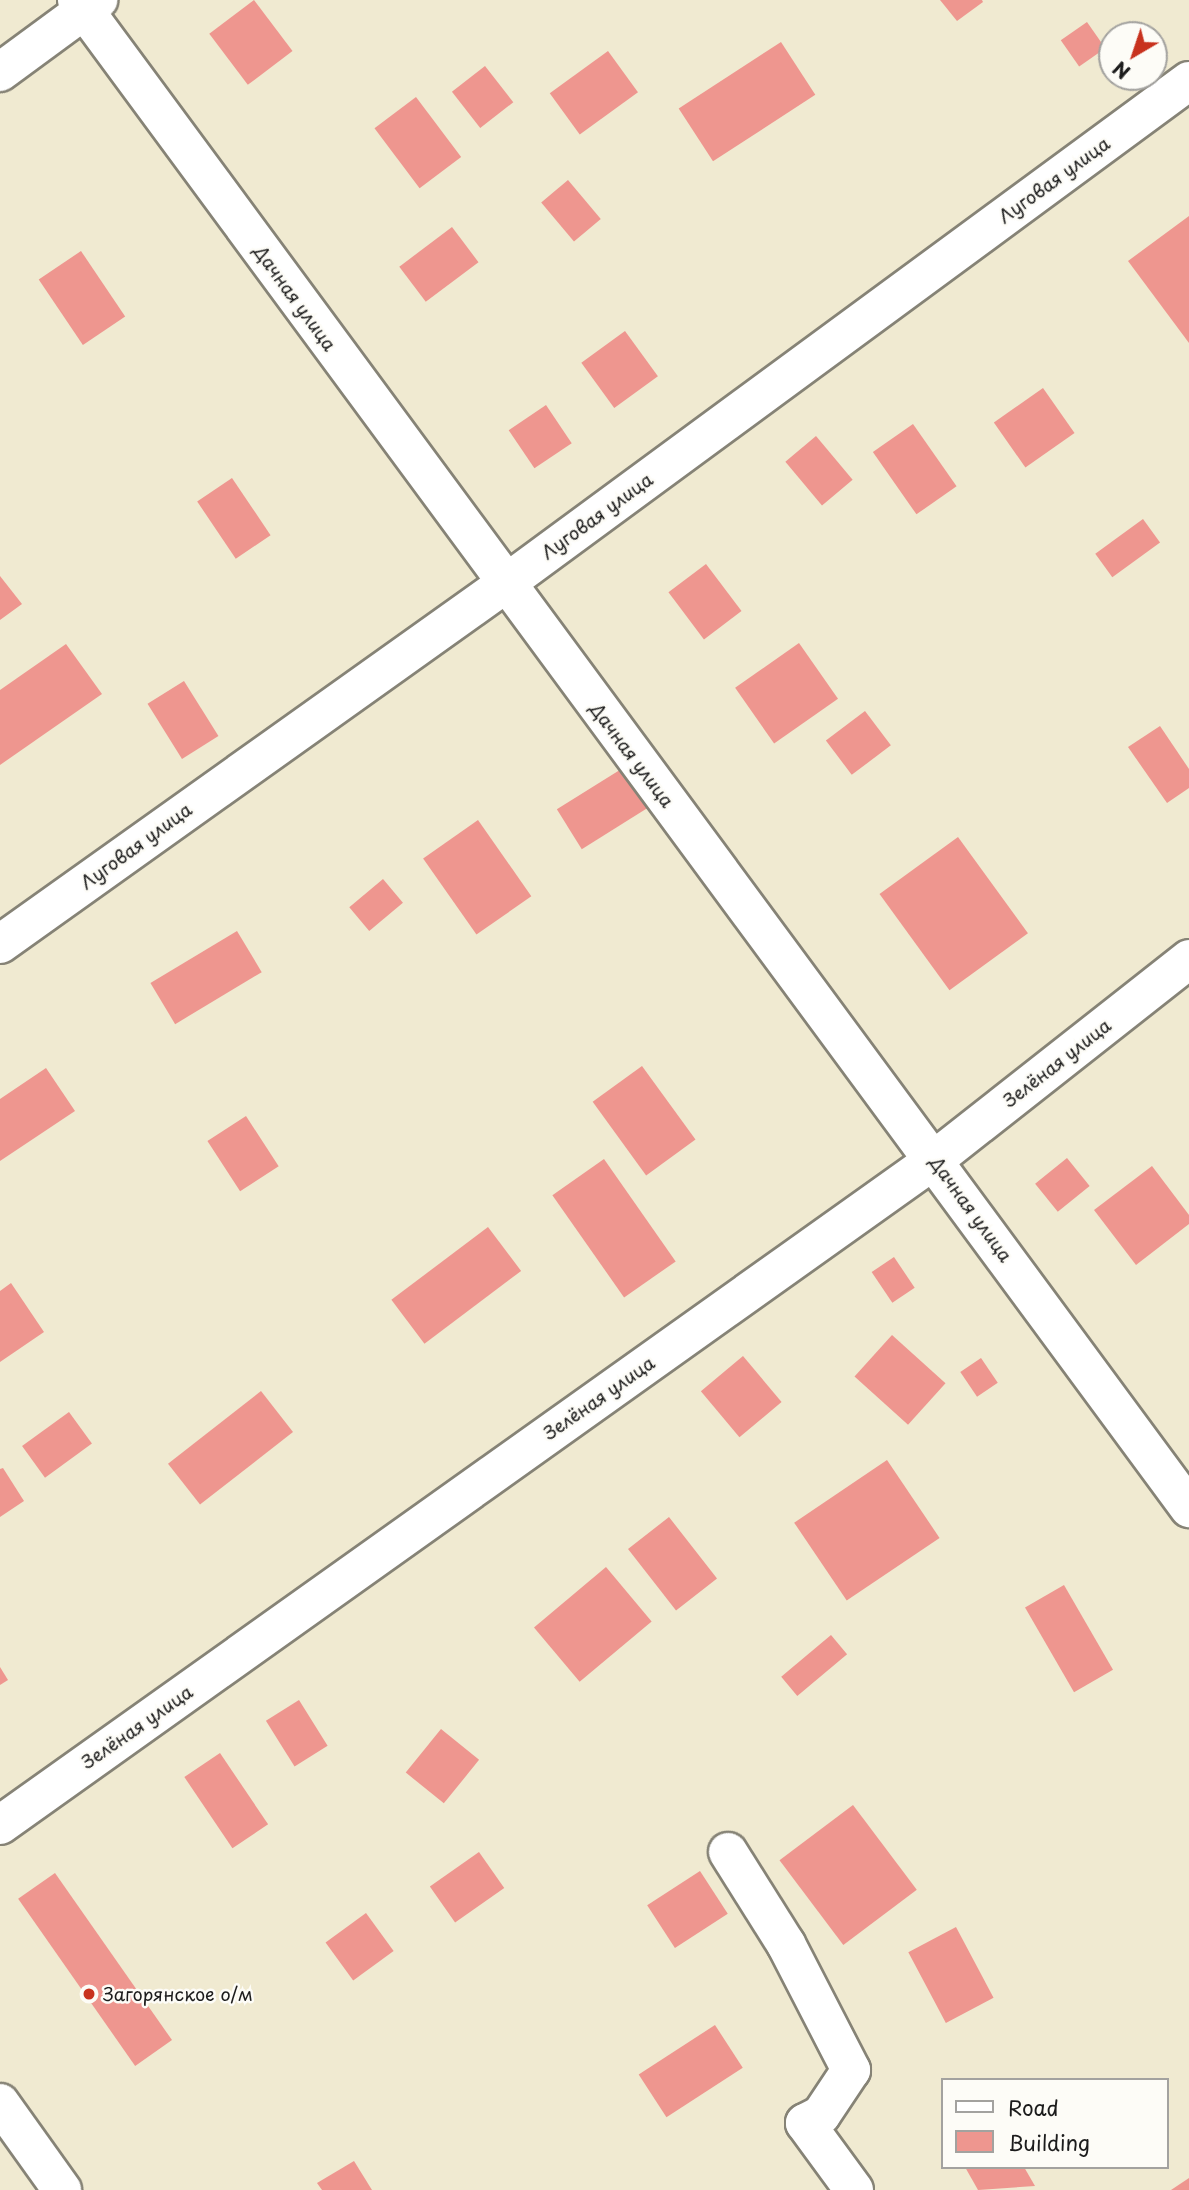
<!DOCTYPE html>
<meta charset="utf-8">
<style>
body{margin:0}
#map{position:relative;width:1189px;height:2190px;overflow:hidden;background:#f0ead1;font-family:"Playpen Sans",sans-serif}
div>[style]{position:absolute}
[style*='--x']{left:calc(var(--x)*1px);top:calc(var(--y)*1px);width:calc(var(--w)*1px);rotate:calc(var(--a)*1deg)}
.building>*{inset:0;background:#ee968f;transform-origin:0 0}
.roads{filter:drop-shadow(2px 0 #868376) drop-shadow(-2px 0 #868376) drop-shadow(0 2px #868376) drop-shadow(0 -2px #868376)}
.minor>*{height:38px;margin:-19px;padding:0 19px;transform-origin:19px;border-radius:19px;background:#fff}
.dots>*{width:19px;height:19px;translate:-50% -50%;box-sizing:border-box;border:4px solid #fdfcf7;border-radius:50%}
span{translate:-50% -50%;white-space:nowrap;text-align:center;line-height:1.15;-webkit-text-stroke:5px #fdfcf7;paint-order:stroke}
.street-label{font-size:18px;color:#1c1c1c}
.poi-label{font-size:18px;color:#1c1c1c}
.left{translate:0 -50%;text-align:left}
.legend{position:absolute;left:941px;top:2078px;width:228px;height:91px;box-sizing:border-box;background:#fdfcf7;border:2px solid #a3a29f;margin:0;padding:9px 12px;list-style:none;font-size:21px;color:#1c1c1c}
.legend li{display:flex;align-items:center;gap:14px;height:35px}
.legend b{width:35px;border:2px solid #a3a29f}
.north{position:absolute;left:1098px;top:21px;width:70px;height:70px;box-sizing:border-box;background:#fdfcf7;border:2px solid #a3a29f;border-radius:50%;rotate:219deg;font-size:19px;font-weight:700;line-height:28px;text-align:center;color:#1c1c1c}
.north::after{content:'';display:block;margin:auto;width:24px;height:32px;background:#c8321e;clip-path:polygon(50% 0,100% 100%,50% 72%,0 100%)}
</style>
<div id="map">
<div class="building">
<i style="left:254px;top:0;width:64px;height:56px;rotate:53deg"></i>
<i style="clip-path:polygon(940px 0,982px 0,983px 2px,957px 21px)"></i>
<i style="left:1087px;top:22px;width:32px;height:32px;rotate:55deg"></i>
<i style="left:781px;top:42px;width:63px;height:122px;rotate:57deg"></i>
<i style="left:608px;top:51px;width:51px;height:72px;rotate:54deg"></i>
<i style="left:485px;top:66px;width:46px;height:42px;rotate:52deg"></i>
<i style="left:416px;top:97px;width:75px;height:52px;rotate:53deg"></i>
<i style="left:568px;top:180px;width:51px;height:35px;rotate:50deg"></i>
<i style="clip-path:polygon(1189px 216px,1189px 343px,1128px 261px)"></i>
<i style="left:452px;top:227px;width:44px;height:66px;rotate:53deg"></i>
<i style="left:81px;top:251px;width:79px;height:51px;rotate:56deg"></i>
<i style="left:625px;top:331px;width:56px;height:54px;rotate:54deg"></i>
<i style="left:1043px;top:388px;width:55px;height:60px;rotate:55deg"></i>
<i style="left:546px;top:405px;width:46px;height:45px;rotate:56deg"></i>
<i style="left:913px;top:424px;width:76px;height:49px;rotate:55deg"></i>
<i style="left:816px;top:436px;width:57px;height:40px;rotate:50deg"></i>
<i style="left:232px;top:478px;width:69px;height:42px;rotate:56deg"></i>
<i style="left:1143px;top:519px;width:29px;height:59px;rotate:54deg"></i>
<i style="left:706px;top:564px;width:59px;height:47px;rotate:53deg"></i>
<i style="clip-path:polygon(0 576px,22px 604px,0 620px)"></i>
<i style="left:799px;top:643px;width:68px;height:78px;rotate:55deg"></i>
<i style="clip-path:polygon(66px 644px,102px 694px,0 765px,0 690px)"></i>
<i style="left:184px;top:681px;width:65px;height:43px;rotate:58deg"></i>
<i style="left:865px;top:711px;width:43px;height:49px;rotate:53deg"></i>
<i style="clip-path:polygon(1160px 726px,1189px 769px,1189px 788px,1167px 803px,1128px 747px)"></i>
<i style="left:623px;top:768px;width:47px;height:78px;rotate:58deg"></i>
<i style="left:478px;top:820px;width:93px;height:67px;rotate:55deg"></i>
<i style="left:958px;top:837px;width:119px;height:97px;rotate:54deg"></i>
<i style="left:383px;top:879px;width:31px;height:44px;rotate:50deg"></i>
<i style="left:237px;top:931px;width:48px;height:101px;rotate:59deg"></i>
<i style="left:642px;top:1066px;width:91px;height:61px;rotate:54deg"></i>
<i style="clip-path:polygon(46px 1068px,75px 1111px,0 1161px,0 1099px)"></i>
<i style="left:246px;top:1116px;width:60px;height:46px;rotate:57deg"></i>
<i style="left:1067px;top:1158px;width:36px;height:41px;rotate:51deg"></i>
<i style="left:604px;top:1159px;width:125px;height:63px;rotate:55deg"></i>
<i style="clip-path:polygon(1152px 1166px,1189px 1215px,1189px 1224px,1136px 1265px,1094px 1210px)"></i>
<i style="left:488px;top:1227px;width:55px;height:121px;rotate:53deg"></i>
<i style="left:894px;top:1257px;width:37px;height:27px;rotate:56deg"></i>
<i style="clip-path:polygon(11px 1283px,44px 1332px,0 1362px,0 1291px)"></i>
<i style="left:892px;top:1335px;width:72px;height:56px;rotate:42deg"></i>
<i style="left:743px;top:1356px;width:60px;height:55px;rotate:50deg"></i>
<i style="left:981px;top:1358px;width:30px;height:25px;rotate:56deg"></i>
<i style="left:261px;top:1391px;width:52px;height:118px;rotate:52deg"></i>
<i style="left:69px;top:1412px;width:39px;height:58px;rotate:54deg"></i>
<i style="left:887px;top:1460px;width:94px;height:112px;rotate:56deg"></i>
<i style="clip-path:polygon(3px 1468px,24px 1501px,0 1517px,0 1469px)"></i>
<i style="left:669px;top:1517px;width:78px;height:52px;rotate:52deg"></i>
<i style="left:606px;top:1567px;width:71px;height:94px;rotate:50deg"></i>
<i style="left:1064px;top:1585px;width:98px;height:45px;rotate:60deg"></i>
<i style="left:831px;top:1635px;width:25px;height:65px;rotate:50deg"></i>
<i style="clip-path:polygon(0 1667px,8px 1680px,0 1685px)"></i>
<i style="left:299px;top:1700px;width:54px;height:39px;rotate:58deg"></i>
<i style="left:441px;top:1729px;width:49px;height:56px;rotate:39deg"></i>
<i style="left:220px;top:1753px;width:86px;height:43px;rotate:56deg"></i>
<i style="left:853px;top:1805px;width:106px;height:92px;rotate:53deg"></i>
<i style="left:479px;top:1852px;width:44px;height:60px;rotate:55deg"></i>
<i style="left:700px;top:1871px;width:51px;height:63px;rotate:57deg"></i>
<i style="left:55px;top:1873px;width:204px;height:45px;rotate:55deg"></i>
<i style="left:366px;top:1913px;width:47px;height:50px;rotate:54deg"></i>
<i style="left:956px;top:1927px;width:80px;height:54px;rotate:62deg"></i>
<i style="left:715px;top:2025px;width:51px;height:91px;rotate:57deg"></i>
<i style="clip-path:polygon(354px 2161px,372px 2190px,322px 2190px,317px 2183px)"></i>
<i style="clip-path:polygon(965px 2167px,1024px 2167px,1035px 2186px,978px 2190px)"></i>
<i style="clip-path:polygon(1189px 2178px,1189px 2190px,1171px 2190px)"></i>
</div>
<div class="roads">
<div class="minor">
<i style="--x:77;--y:0;--w:1874;--a:53.59"></i>
<i style="--x:0;--y:72;--w:122;--a:-36.3"></i>
<i style="--x:0;--y:944;--w:620;--a:-35.48"></i>
<i style="--x:505;--y:584;--w:849;--a:-36.33"></i>
<i style="--x:0;--y:1825;--w:1147;--a:-35.45"></i>
<i style="--x:934;--y:1160;--w:325;--a:-38.2"></i>
<i style="--x:728;--y:1852;--w:109;--a:57.8"></i>
<i style="--x:786;--y:1944;--w:142;--a:62.7"></i>
<i style="--x:851;--y:2070;--w:54;--a:123.7"></i>
<i style="--x:821;--y:2115;--w:18;--a:153"></i>
<i style="--x:805;--y:2123;--w:83;--a:53.8"></i>
<i style="--x:0;--y:2103;--w:107;--a:54.5"></i>
</div>
</div>
<div class="dots">
<i style="left:89px;top:1994px;background:#c8321e"></i>
</div>
<div class="street-label">
<span style="left:1054px;top:180px;rotate:-36deg">Луговая улица</span>
<span style="left:295px;top:298px;rotate:54deg">Дачная улица</span>
<span style="left:597px;top:516px;rotate:-36deg">Луговая улица</span>
<span style="left:632px;top:755px;rotate:53deg">Дачная улица</span>
<span style="left:136px;top:846px;rotate:-36deg">Луговая улица</span>
<span style="left:1057px;top:1063px;rotate:-38deg">Зелёная улица</span>
<span style="left:971px;top:1209px;rotate:54deg">Дачная улица</span>
<span style="left:599px;top:1398px;rotate:-35deg">Зелёная улица</span>
<span style="left:137px;top:1727px;rotate:-35deg">Зелёная улица</span>
</div>
<div class="poi-label">
<span class="left" style="left:103px;top:1994px">Загорянское о/м</span>
</div>
<ul class="legend">
<li><b style="height:9px;background:#fff"></b>Road</li>
<li><b style="height:19px;background:#ee968f"></b>Building</li>
</ul>
<div class="north">N</div>
</div>
